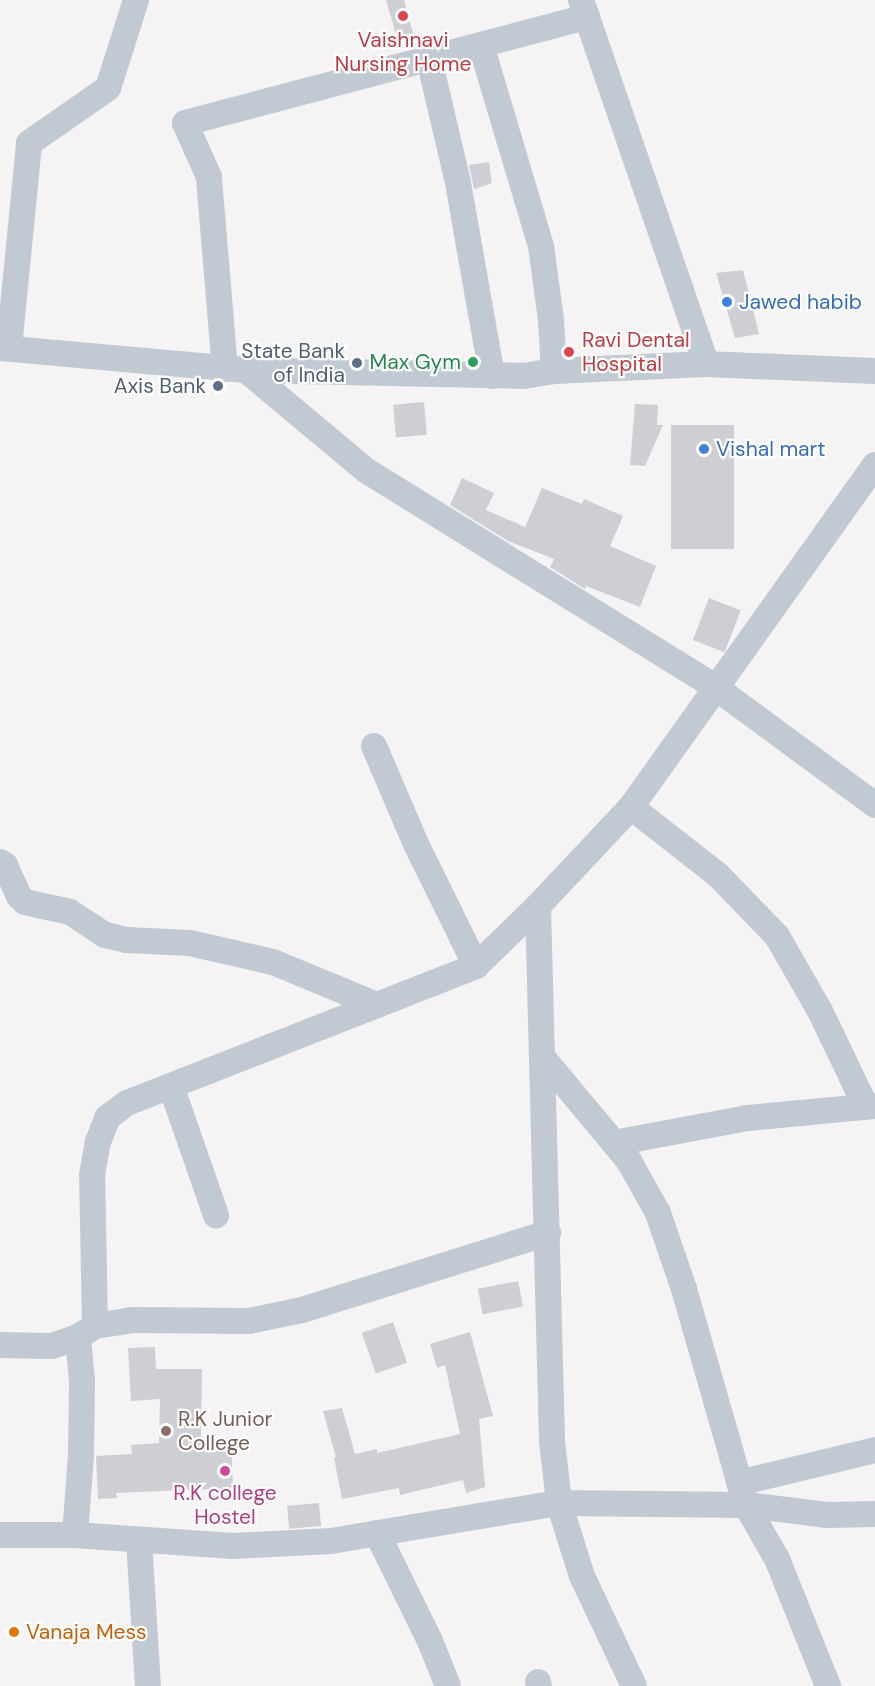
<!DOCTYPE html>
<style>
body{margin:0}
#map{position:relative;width:875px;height:1686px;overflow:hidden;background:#f5f3f3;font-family:"DM Sans",sans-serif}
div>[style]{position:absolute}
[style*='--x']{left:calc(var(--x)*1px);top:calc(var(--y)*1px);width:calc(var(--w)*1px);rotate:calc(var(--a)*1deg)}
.building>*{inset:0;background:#cdcfd5;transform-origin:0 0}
.minor>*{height:26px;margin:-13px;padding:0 13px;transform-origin:13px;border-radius:13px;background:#c1cad2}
.dots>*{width:16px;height:16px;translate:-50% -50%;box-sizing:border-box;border:3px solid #fff;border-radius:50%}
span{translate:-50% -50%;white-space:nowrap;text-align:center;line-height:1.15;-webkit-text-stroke:4.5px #fff;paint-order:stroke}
.health-label{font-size:21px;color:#be3a42}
.left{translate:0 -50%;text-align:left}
.shop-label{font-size:21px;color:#366cbe}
.service-label{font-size:21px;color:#4e5e75}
.right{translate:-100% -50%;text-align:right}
.leisure-label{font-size:21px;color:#27864d}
.education-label{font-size:21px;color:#785e54}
.hotel-label{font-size:21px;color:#b23c85}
.food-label{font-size:21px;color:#c56008}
</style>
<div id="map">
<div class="building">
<i style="clip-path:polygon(386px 0,404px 0,414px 37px,398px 41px)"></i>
<i style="clip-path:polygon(489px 162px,492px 183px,474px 189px,469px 165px)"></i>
<i style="clip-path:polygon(743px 270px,759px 334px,735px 338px,716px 273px)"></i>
<i style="left:424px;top:402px;width:33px;height:31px;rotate:85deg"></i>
<i style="clip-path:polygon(635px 404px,658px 405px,657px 425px,663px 425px,645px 466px,630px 465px)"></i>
<i style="left:671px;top:425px;width:63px;height:124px"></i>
<i style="clip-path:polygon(462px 478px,494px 493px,486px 510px,525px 527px,542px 488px,582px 504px,584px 499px,623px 516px,610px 546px,656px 566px,640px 607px,586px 586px,585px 589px,550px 567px,554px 559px,508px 541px,450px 505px)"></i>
<i style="left:709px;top:598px;width:34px;height:45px;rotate:21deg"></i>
<i style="left:518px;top:1281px;width:26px;height:41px;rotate:79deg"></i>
<i style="left:393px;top:1322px;width:43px;height:33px;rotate:71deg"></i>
<i style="clip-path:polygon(470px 1332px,493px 1416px,479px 1419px,485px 1487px,466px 1493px,463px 1480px,400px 1495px,399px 1488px,342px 1499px,334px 1458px,336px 1457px,323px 1411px,342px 1408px,355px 1454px,377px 1449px,377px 1453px,460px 1434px,445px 1365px,437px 1368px,430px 1344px)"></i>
<i style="clip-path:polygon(155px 1347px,156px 1369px,202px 1369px,201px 1440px,231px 1438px,233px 1488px,116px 1493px,117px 1498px,98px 1499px,96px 1456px,132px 1454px,131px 1445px,159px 1443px,160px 1399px,131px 1401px,128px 1348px)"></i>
<i style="left:319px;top:1503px;width:23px;height:32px;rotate:85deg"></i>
</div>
<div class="minor">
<i style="--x:581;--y:0;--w:385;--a:71"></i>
<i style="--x:481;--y:45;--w:210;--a:73.4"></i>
<i style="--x:541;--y:246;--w:75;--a:82.3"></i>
<i style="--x:551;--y:320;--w:51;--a:86.6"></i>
<i style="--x:429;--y:59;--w:127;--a:76.8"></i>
<i style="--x:458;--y:183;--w:196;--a:80"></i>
<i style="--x:0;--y:348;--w:247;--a:5.1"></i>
<i style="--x:246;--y:370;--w:277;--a:1.2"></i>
<i style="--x:523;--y:376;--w:31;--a:-9"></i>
<i style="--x:554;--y:371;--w:152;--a:-2.6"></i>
<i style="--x:706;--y:364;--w:169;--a:2.4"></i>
<i style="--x:9;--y:348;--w:206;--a:-84.4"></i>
<i style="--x:29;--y:143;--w:96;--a:-34.8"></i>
<i style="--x:108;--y:88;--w:92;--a:-72.3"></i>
<i style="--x:225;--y:369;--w:193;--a:-94.8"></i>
<i style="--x:209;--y:177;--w:59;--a:-114"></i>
<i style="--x:185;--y:123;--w:416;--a:-14.8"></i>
<i style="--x:246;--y:370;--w:158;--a:39.9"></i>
<i style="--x:367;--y:471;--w:410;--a:31.8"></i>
<i style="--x:715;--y:687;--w:199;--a:36.4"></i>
<i style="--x:374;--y:746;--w:107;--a:66.8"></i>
<i style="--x:416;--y:844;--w:136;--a:63.8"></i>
<i style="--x:631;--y:807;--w:110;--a:38"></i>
<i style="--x:718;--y:875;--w:85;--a:46"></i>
<i style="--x:777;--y:936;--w:86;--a:60.2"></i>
<i style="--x:820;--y:1011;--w:106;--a:64.4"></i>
<i style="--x:0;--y:862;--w:6;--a:31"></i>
<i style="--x:5;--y:865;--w:34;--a:66"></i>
<i style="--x:19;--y:896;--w:8;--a:45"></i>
<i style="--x:25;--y:902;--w:46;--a:12.5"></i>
<i style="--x:70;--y:912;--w:42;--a:33.3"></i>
<i style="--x:105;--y:935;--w:22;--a:13"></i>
<i style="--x:126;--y:940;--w:64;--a:2.7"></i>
<i style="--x:190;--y:943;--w:85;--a:12.9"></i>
<i style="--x:273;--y:962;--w:113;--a:22.5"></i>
<i style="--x:544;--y:1059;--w:133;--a:50.2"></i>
<i style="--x:629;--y:1161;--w:60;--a:60.9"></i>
<i style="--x:658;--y:1213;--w:80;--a:71.1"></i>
<i style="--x:684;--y:1289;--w:225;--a:74"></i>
<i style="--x:746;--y:1505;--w:62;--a:60.1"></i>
<i style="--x:777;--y:1559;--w:137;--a:68.1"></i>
<i style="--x:171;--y:1086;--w:137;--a:70.8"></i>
<i style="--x:614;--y:1143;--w:136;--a:-10.6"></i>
<i style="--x:748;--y:1118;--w:128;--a:-5.4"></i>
<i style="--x:95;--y:1326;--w:151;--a:-91.1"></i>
<i style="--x:92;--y:1175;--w:34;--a:-80"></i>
<i style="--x:98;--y:1142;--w:26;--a:-69"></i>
<i style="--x:107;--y:1118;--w:25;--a:-37"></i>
<i style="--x:127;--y:1103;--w:375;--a:-21.4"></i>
<i style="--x:476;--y:966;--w:86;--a:-44.1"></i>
<i style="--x:0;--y:1345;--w:52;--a:1.1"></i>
<i style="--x:52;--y:1346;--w:28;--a:-19"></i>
<i style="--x:78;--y:1337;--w:20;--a:-33"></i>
<i style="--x:95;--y:1326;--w:36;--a:-9"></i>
<i style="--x:131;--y:1320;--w:118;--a:0.5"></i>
<i style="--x:249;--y:1321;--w:54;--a:-11.7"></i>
<i style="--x:302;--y:1310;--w:258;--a:-17.4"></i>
<i style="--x:739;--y:1483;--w:140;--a:-13.6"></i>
<i style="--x:377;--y:1533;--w:120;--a:63.9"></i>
<i style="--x:430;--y:1641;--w:48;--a:68.2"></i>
<i style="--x:0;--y:1535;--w:75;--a:0"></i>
<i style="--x:75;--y:1535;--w:158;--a:4"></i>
<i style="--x:233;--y:1546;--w:98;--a:-2.9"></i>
<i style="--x:331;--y:1541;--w:231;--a:-9.5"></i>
<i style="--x:559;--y:1503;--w:187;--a:0.6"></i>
<i style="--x:746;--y:1505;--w:82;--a:7"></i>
<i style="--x:827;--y:1515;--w:48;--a:-1.2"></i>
<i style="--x:75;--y:1535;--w:80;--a:-85.7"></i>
<i style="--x:81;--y:1455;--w:74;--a:-89.2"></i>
<i style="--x:82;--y:1381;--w:44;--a:-95.2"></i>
<i style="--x:139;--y:1540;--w:146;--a:86.5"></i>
<i style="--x:538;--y:1682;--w:4;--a:76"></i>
<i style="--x:634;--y:1686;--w:122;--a:-115.3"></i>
<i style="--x:582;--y:1576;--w:77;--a:-107.5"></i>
<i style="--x:559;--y:1503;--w:62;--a:-96.4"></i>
<i style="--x:552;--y:1441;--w:535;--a:-91.5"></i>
<i style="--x:538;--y:906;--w:136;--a:-46.8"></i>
<i style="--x:631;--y:807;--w:420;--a:-54.5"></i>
</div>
<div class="dots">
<i style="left:403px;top:16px;background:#e0444e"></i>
<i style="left:727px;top:302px;background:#3f7fe0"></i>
<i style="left:569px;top:352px;background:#e0444e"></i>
<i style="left:473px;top:362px;background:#2e9e5b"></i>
<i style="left:357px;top:363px;background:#5c6f8a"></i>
<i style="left:218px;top:386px;background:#5c6f8a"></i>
<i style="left:704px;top:449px;background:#3f7fe0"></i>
<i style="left:166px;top:1431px;background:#8d6e63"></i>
<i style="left:225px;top:1471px;background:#d1479c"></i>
<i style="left:14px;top:1632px;background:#e8710a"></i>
</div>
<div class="health-label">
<span style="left:403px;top:52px">Vaishnavi<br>Nursing Home</span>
<span class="left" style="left:582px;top:352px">Ravi Dental<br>Hospital</span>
</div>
<div class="shop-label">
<span class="left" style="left:739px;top:302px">Jawed habib</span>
<span class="left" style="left:716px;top:449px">Vishal mart</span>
</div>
<div class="service-label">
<span class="right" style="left:345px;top:363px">State Bank<br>of India</span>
<span class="right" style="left:206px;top:386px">Axis Bank</span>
</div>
<div class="leisure-label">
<span class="right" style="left:461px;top:362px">Max Gym</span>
</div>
<div class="education-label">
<span class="left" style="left:178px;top:1431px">R.K Junior<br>College</span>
</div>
<div class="hotel-label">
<span style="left:225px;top:1505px">R.K college<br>Hostel</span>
</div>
<div class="food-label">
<span class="left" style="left:26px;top:1632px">Vanaja Mess</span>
</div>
</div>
